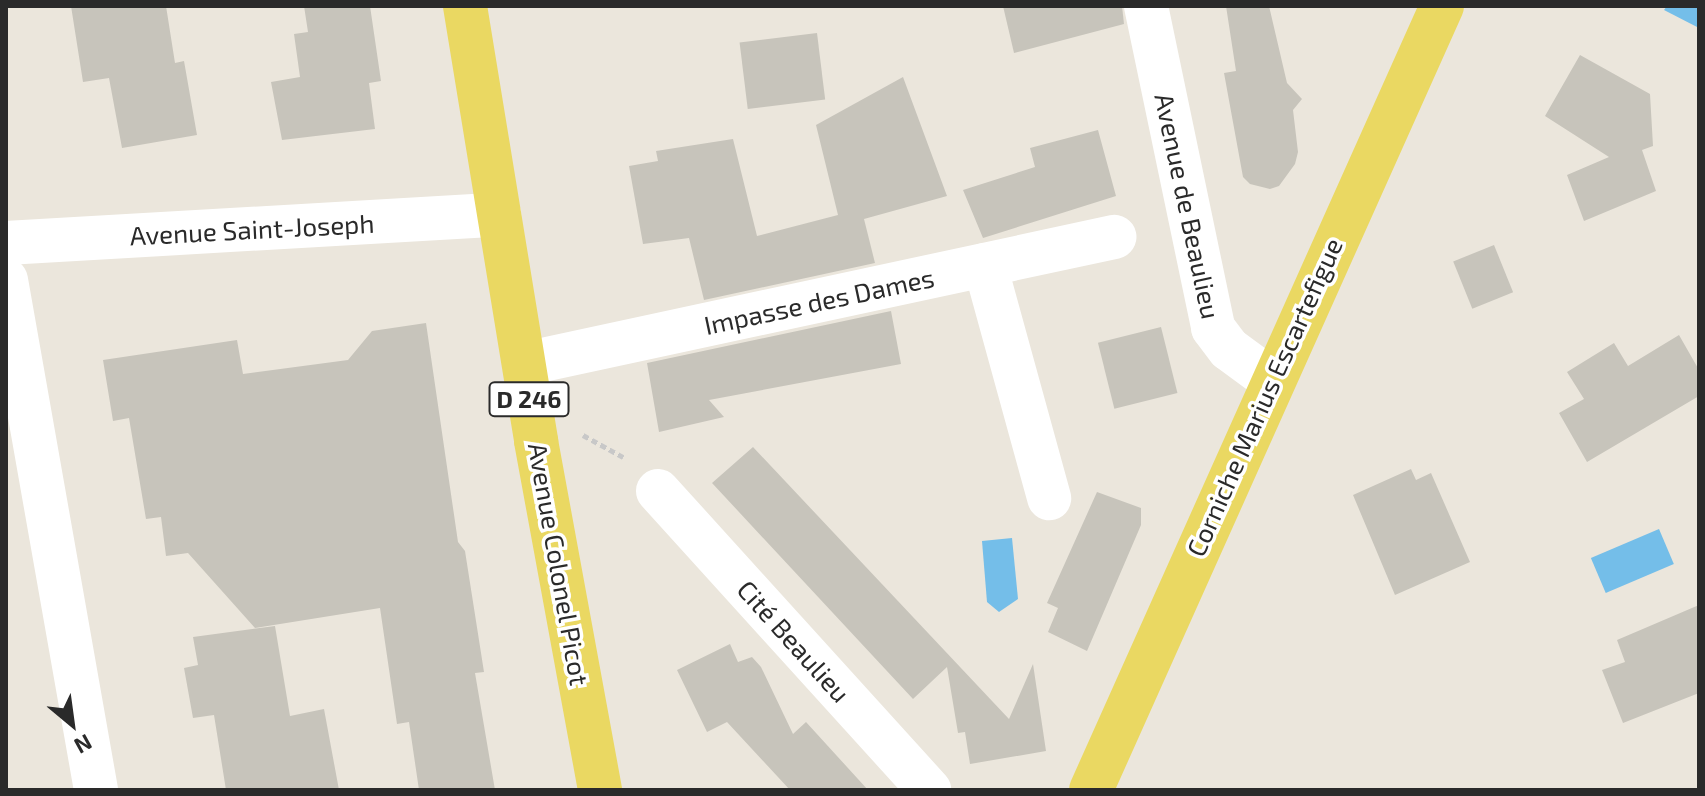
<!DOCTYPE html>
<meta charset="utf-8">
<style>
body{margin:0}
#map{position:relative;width:1705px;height:796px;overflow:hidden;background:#ebe6dc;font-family:"Exo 2",sans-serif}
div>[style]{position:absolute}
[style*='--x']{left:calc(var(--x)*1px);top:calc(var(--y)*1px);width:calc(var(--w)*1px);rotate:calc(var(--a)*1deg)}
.water>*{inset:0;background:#74bee9;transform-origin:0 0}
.building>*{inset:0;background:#c7c4bb;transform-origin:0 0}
.path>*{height:5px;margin-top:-2.5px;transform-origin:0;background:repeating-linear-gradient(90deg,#c8c8c8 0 6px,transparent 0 10px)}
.minor>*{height:44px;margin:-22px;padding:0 22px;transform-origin:22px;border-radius:22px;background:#fff}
.major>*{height:44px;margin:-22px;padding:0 22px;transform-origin:22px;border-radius:22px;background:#ead862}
span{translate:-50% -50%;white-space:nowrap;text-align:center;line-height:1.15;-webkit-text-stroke:7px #fff;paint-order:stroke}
.shield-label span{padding:2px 6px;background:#fff;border:2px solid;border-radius:6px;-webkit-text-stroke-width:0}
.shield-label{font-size:24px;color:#2a2a2a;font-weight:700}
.street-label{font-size:26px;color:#2a2a2a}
.frame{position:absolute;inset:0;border:8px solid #2a2a2a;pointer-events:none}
.north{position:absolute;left:32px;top:684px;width:80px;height:80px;-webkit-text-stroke:6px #fff;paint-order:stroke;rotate:151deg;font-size:22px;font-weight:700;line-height:32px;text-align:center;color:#2a2a2a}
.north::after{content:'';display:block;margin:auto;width:28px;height:36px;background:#2a2a2a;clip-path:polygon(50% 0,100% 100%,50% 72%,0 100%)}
</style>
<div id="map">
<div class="water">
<i style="clip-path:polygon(1667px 6px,1699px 6px,1699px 28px,1664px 10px)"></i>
<i style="left:1659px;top:529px;width:38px;height:74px;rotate:67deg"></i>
<i style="clip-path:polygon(1012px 538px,1018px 599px,999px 612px,987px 602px,982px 541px)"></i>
</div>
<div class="building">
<i style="clip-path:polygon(71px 6px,166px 6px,175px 63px,184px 61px,197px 135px,122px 148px,109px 78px,83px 82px)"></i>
<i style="clip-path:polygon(304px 6px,370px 6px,381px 81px,369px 83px,375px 129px,282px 140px,271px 82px,300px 77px,294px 34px,308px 32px)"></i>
<i style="clip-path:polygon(1003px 6px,1122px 6px,1124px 24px,1014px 53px)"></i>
<i style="clip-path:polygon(1226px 6px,1269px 6px,1287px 83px,1302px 99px,1293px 110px,1298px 152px,1295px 164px,1279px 186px,1270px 189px,1250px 184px,1243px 177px,1224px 73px,1236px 71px)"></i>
<i style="left:817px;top:33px;width:67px;height:78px;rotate:83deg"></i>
<i style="clip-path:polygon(1580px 55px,1650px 94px,1653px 146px,1642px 150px,1656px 191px,1584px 221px,1567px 175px,1609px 157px,1545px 116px)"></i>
<i style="clip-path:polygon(903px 77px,947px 196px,864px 219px,875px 263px,704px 300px,689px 238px,643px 244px,629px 166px,658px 161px,656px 151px,733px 139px,757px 236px,838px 215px,816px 125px)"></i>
<i style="clip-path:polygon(1098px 130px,1116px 196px,983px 238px,963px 190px,1035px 167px,1030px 148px)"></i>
<i style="left:1494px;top:245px;width:51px;height:44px;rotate:68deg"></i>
<i style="clip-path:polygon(891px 311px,901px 364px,709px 400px,724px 417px,659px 432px,647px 363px)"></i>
<i style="clip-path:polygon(426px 323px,458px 542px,465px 551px,484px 672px,475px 673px,495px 790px,419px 790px,409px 722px,397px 724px,380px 608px,255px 628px,188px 553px,166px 556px,161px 517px,146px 519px,129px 418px,113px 421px,103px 360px,237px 340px,243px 374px,348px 360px,372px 331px)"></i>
<i style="left:1161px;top:327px;width:68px;height:65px;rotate:76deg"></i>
<i style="clip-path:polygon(1679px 335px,1699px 370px,1699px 396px,1587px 462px,1559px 413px,1584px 399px,1567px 372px,1614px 343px,1628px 366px)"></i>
<i style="clip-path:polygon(753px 447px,1009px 719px,1033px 664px,1046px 751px,970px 764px,965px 732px,958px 733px,947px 667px,913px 699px,712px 483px)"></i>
<i style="clip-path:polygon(1411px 469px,1416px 480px,1431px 473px,1470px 562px,1395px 595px,1353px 495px)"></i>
<i style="clip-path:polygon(1097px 492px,1141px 508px,1141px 525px,1087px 651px,1048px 632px,1058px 608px,1047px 603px)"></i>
<i style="clip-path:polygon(1699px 605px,1699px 693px,1623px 723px,1602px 670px,1625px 662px,1617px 640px)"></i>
<i style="clip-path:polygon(275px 626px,290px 716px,324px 709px,339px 790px,226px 790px,214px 715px,193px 718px,184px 668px,198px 665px,193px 637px)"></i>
<i style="clip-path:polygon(730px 644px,738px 662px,752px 657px,761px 667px,793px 734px,806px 722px,868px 790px,790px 790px,727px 722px,707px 732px,677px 670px)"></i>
</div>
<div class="path">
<i style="--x:583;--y:435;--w:46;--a:28.8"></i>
</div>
<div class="minor">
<i style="--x:1146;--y:6;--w:329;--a:78.2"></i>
<i style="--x:1213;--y:328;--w:26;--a:53"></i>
<i style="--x:1229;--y:349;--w:52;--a:36.4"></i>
<i style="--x:6;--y:243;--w:494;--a:-3.3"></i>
<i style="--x:985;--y:265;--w:242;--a:74.6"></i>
<i style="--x:6;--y:280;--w:518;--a:79.99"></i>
<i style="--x:524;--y:364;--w:604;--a:-12.15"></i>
<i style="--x:658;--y:491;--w:404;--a:47.8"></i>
</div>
<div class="major">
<i style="--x:465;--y:6;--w:441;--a:80.7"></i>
<i style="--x:536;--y:441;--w:355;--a:79.6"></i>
<i style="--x:1091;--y:790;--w:859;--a:-65.88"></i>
</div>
<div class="shield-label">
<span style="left:529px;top:399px">D 246</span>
</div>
<div class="street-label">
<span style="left:1188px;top:206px;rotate:78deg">Avenue de Beaulieu</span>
<span style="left:252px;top:229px;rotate:-3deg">Avenue Saint-Joseph</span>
<span style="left:819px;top:301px;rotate:-12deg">Impasse des Dames</span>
<span style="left:1264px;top:397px;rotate:-66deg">Corniche Marius Escartefigue</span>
<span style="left:559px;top:564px;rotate:80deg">Avenue Colonel Picot</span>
<span style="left:794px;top:641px;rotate:48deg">Cité Beaulieu</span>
</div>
<div class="frame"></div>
<div class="north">N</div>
</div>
